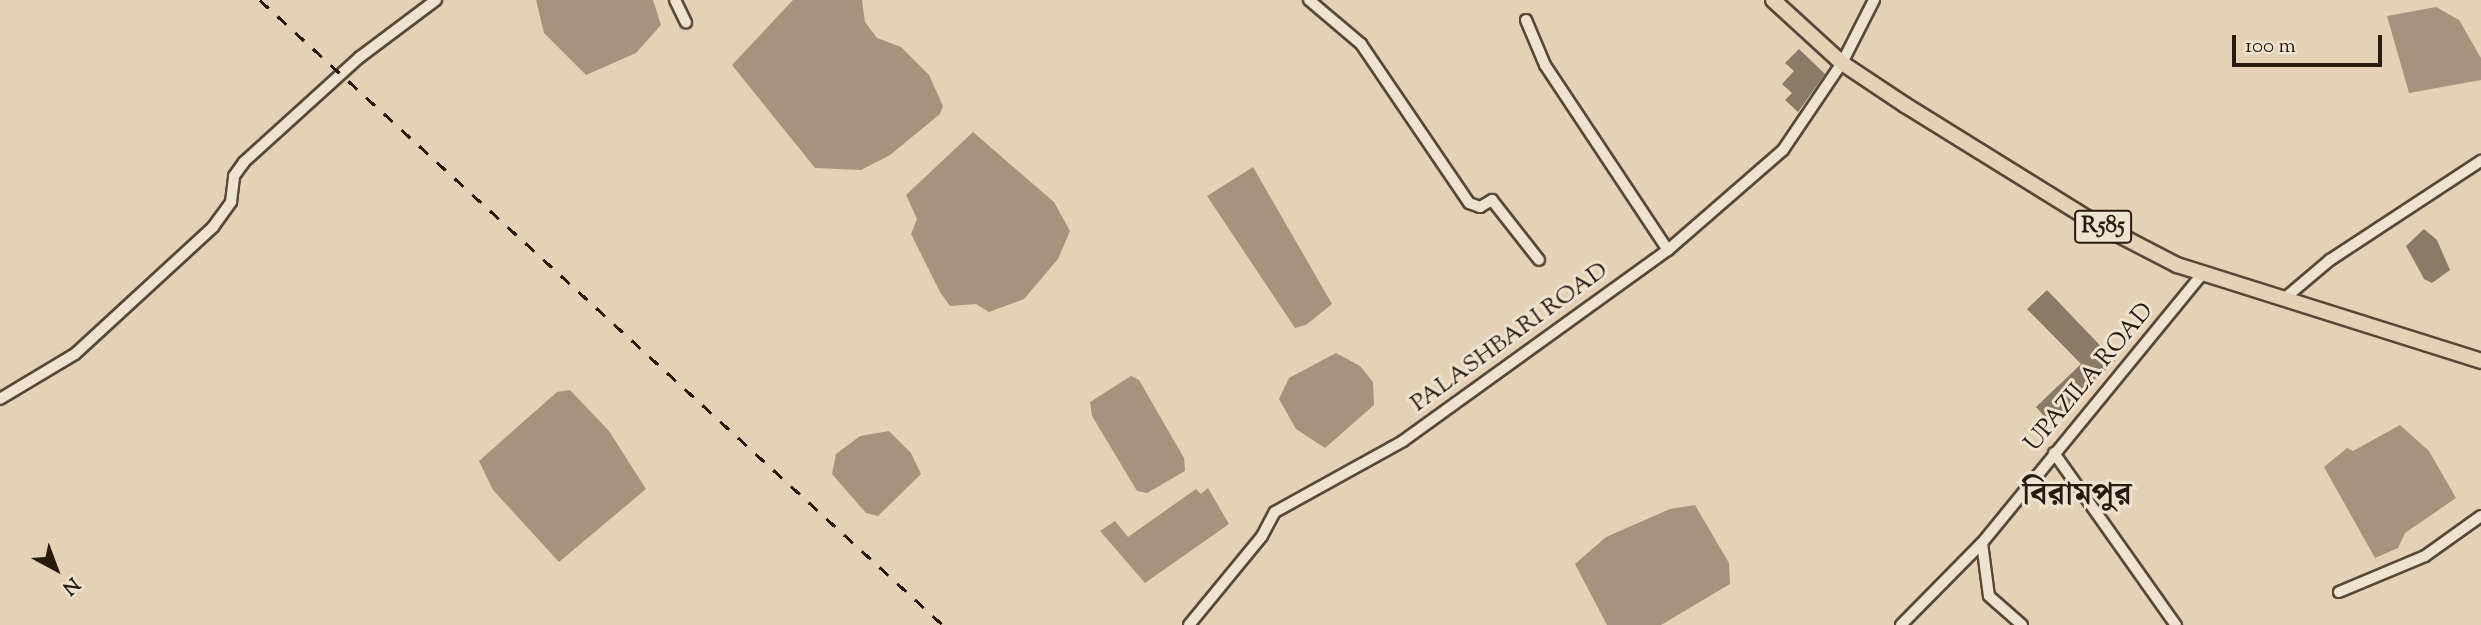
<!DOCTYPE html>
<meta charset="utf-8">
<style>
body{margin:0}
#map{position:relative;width:2481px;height:625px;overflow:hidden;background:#e5d2b6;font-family:"Sorts Mill Goudy","Noto Serif Bengali",serif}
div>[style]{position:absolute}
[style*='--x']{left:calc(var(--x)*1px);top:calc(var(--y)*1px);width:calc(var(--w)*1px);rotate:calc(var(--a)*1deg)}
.water>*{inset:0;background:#a5937d}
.building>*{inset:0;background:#8b7a65}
.roads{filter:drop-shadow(2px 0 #584838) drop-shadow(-2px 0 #584838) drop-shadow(0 2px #584838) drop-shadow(0 -2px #584838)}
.street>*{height:10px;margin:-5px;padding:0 5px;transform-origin:5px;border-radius:5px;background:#eee2d0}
.primary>*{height:14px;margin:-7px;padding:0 7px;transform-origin:7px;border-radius:7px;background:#e5d2b6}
.rail>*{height:2.5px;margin-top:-1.25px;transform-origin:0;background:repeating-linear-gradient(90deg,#291a0e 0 12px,transparent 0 24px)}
span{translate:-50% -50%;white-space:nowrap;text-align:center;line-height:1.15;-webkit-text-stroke:6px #eee2d0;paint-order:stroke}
.shield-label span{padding:2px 5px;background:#eee2d0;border:2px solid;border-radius:5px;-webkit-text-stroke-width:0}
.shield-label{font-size:23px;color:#291a0e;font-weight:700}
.street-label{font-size:24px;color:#291a0e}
.district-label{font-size:32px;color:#291a0e;font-weight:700}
.north{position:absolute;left:21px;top:534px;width:70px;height:70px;-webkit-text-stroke:5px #eee2d0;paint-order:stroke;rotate:139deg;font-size:19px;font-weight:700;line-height:28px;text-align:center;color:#291a0e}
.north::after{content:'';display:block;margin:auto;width:24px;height:32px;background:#291a0e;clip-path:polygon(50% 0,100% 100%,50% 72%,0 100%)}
.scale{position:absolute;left:2232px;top:35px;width:150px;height:32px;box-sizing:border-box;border:4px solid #291a0e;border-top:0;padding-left:9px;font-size:21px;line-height:24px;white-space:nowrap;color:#291a0e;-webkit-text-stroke:5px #eee2d0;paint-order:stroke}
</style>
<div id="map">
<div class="water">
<i style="clip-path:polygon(536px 0,653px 0,661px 25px,636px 53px,586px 75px,544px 33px)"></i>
<i style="clip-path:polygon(793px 0,862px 0,865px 22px,877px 38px,901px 47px,929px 75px,943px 106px,940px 114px,890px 155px,861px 170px,815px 168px,732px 65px)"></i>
<i style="clip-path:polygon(2436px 7px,2459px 20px,2481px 58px,2481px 80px,2409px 93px,2387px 16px)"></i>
<i style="clip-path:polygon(973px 132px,1054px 202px,1070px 231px,1058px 259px,1024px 299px,989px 312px,976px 304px,950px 306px,940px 292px,911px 234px,917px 219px,906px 195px)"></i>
<i style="clip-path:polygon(1253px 167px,1332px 304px,1306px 325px,1295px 328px,1207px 196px)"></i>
<i style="clip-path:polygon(1336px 353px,1360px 366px,1373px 382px,1374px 405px,1325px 448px,1296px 429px,1279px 399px,1289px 378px)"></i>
<i style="clip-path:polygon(1131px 376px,1139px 380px,1184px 458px,1185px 471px,1147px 493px,1137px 491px,1092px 416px,1090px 402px)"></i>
<i style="clip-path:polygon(570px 390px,609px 431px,646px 489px,559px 562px,493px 490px,479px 461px,557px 392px)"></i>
<i style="clip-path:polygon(2400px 425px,2429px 451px,2456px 498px,2405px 533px,2398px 548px,2375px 558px,2324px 467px,2347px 448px,2353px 451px)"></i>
<i style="clip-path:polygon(889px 431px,911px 453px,921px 474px,878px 516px,866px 513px,832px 474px,836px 454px,860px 436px)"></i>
<i style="clip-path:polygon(1208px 488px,1229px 524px,1145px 583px,1100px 531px,1115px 521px,1128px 537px,1196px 489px,1201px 494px)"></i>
<i style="clip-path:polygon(1695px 505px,1729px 563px,1730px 584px,1661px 625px,1607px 625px,1575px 564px,1606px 537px,1670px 509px)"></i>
</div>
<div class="building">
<i style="clip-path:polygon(1799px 49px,1825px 74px,1798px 112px,1785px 100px,1792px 93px,1782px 84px,1794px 71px,1785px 63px)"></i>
<i style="clip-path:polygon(2424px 229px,2437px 240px,2450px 270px,2432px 283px,2424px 279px,2406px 246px)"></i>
<i style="clip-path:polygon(2047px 290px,2115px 361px,2050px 423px,2036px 407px,2081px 364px,2027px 309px)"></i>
</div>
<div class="roads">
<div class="street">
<i style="--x:675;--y:0;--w:25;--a:64"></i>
<i style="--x:1309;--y:0;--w:68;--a:40.2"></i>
<i style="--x:1361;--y:44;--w:192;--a:55.8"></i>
<i style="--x:1469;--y:203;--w:12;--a:20"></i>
<i style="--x:1480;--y:207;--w:14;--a:-30"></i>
<i style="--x:1492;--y:200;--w:76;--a:51.9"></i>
<i style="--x:1526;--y:20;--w:49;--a:67.1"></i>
<i style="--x:1545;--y:65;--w:222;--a:56.4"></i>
<i style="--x:2285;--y:298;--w:59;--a:-40.2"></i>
<i style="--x:2330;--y:260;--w:181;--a:-33.3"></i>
<i style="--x:0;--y:399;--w:87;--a:-31"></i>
<i style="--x:75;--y:354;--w:188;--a:-42.6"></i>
<i style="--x:213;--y:227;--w:31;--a:-54"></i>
<i style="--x:231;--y:202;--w:26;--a:-83"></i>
<i style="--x:234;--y:176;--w:17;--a:-54"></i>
<i style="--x:244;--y:162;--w:156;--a:-42.2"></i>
<i style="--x:360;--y:57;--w:95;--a:-36.9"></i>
<i style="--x:2054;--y:453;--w:211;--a:54.7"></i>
<i style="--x:1982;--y:543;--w:53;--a:82.5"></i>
<i style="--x:1989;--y:596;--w:44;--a:41.3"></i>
<i style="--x:2339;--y:592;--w:93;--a:-22.7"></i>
<i style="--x:2425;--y:556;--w:69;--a:-35.5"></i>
<i style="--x:1189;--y:625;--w:115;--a:-50.6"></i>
<i style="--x:1262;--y:536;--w:27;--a:-62"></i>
<i style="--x:1275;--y:512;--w:146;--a:-29"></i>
<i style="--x:1403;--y:441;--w:327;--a:-35.8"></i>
<i style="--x:1668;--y:250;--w:152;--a:-41"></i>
<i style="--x:1783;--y:150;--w:105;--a:-55.9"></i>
<i style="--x:1842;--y:63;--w:71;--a:-63.1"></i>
<i style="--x:1901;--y:625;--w:115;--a:-45.4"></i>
<i style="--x:1982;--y:543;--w:349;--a:-50.7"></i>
</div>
<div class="primary">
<i style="--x:1773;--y:0;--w:93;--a:42.4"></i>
<i style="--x:1842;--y:63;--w:76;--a:33.7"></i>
<i style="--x:1905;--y:105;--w:220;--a:31.8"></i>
<i style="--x:2092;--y:221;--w:96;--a:27.4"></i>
<i style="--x:2177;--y:265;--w:319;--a:17.5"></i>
</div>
</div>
<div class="rail">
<i style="--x:260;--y:0;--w:926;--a:42.46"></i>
</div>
<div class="shield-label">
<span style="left:2103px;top:227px">R585</span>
</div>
<div class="street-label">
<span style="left:1510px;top:338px;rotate:-36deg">PALASHBARI ROAD</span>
<span style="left:2090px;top:378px;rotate:-50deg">UPAZILA ROAD</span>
</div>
<div class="district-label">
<span style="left:2077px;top:496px">বিরামপুর</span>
</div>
<div class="north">N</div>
<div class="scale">100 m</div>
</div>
